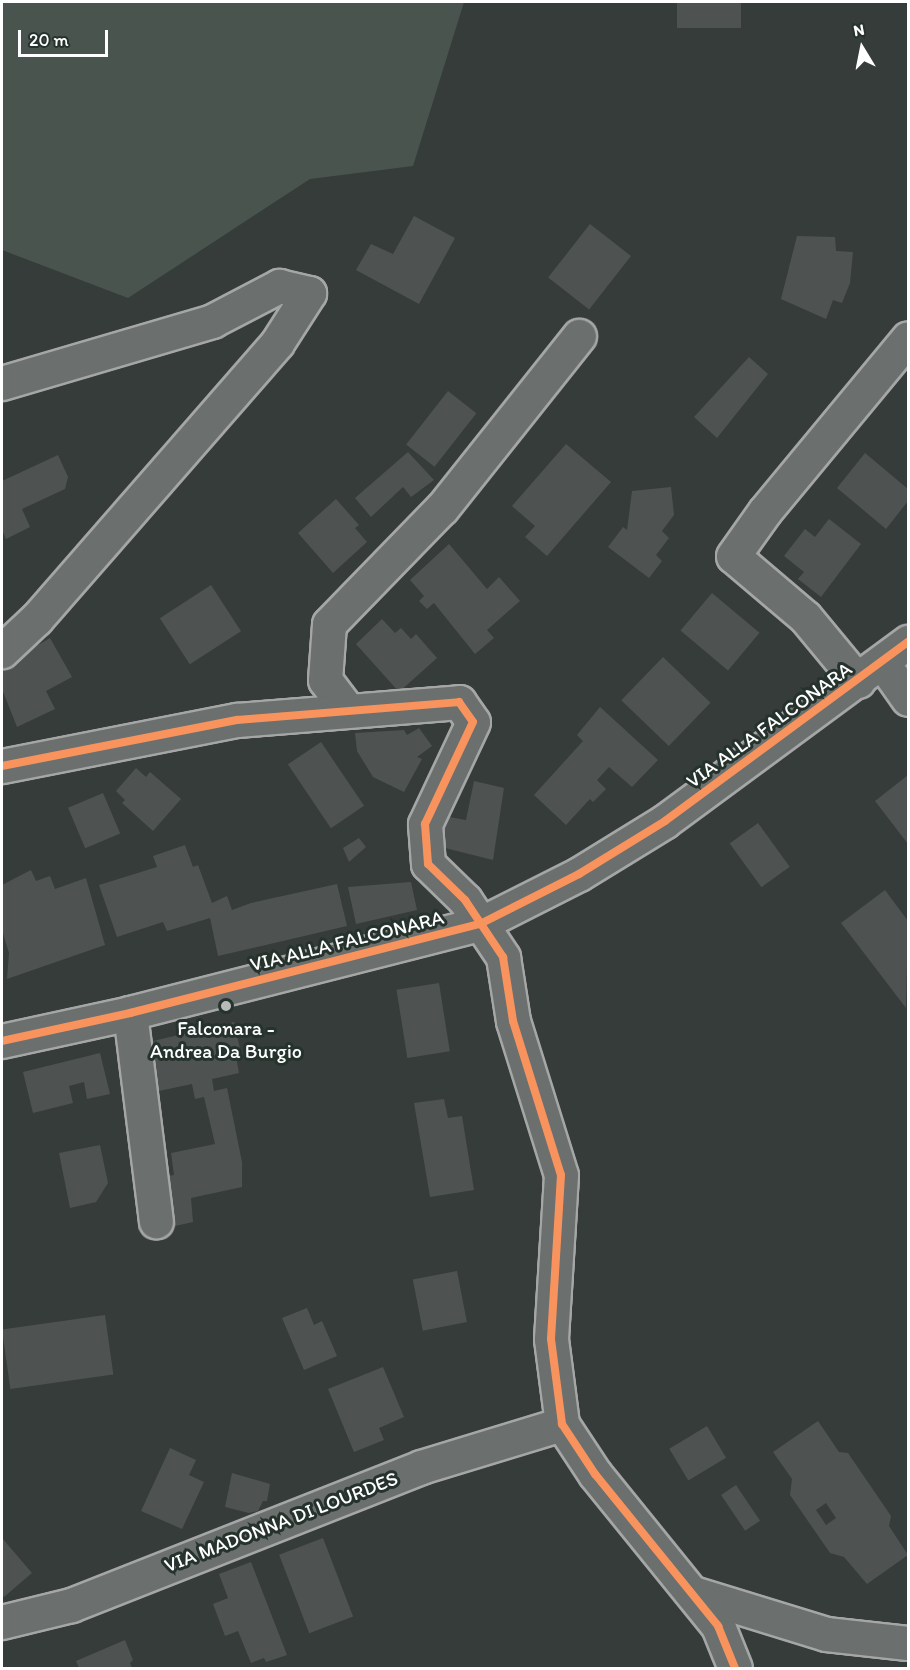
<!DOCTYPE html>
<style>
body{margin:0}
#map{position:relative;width:910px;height:1670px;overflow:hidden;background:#363c39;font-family:Itim,sans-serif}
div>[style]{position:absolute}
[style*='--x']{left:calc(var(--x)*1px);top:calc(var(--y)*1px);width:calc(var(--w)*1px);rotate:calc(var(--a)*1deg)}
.green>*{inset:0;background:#4a544f}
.building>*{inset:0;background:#4e5351;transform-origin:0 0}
.roads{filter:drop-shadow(2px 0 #a5a7a6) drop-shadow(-2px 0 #a5a7a6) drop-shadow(0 2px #a5a7a6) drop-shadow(0 -2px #a5a7a6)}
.minor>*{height:33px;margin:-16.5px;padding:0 16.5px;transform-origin:16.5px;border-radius:16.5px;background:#6b6f6d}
.cycleway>*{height:8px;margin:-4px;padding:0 4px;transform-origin:4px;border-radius:4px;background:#f8935d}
.dots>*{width:16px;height:16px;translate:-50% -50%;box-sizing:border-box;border:3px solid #26332d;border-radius:50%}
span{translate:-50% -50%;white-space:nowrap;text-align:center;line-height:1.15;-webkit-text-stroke:6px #26332d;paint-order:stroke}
.street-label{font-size:20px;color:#fff}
.poi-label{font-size:20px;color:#fff}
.frame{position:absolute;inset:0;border:3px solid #fff;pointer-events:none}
.north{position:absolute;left:832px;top:18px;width:60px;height:60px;-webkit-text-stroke:4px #26332d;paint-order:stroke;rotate:350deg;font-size:16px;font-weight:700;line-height:24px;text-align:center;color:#fff}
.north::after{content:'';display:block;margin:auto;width:21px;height:27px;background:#fff;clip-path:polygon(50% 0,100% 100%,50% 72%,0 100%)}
.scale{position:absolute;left:18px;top:30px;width:90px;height:27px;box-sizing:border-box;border:3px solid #fff;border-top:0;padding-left:8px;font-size:18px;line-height:21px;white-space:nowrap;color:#fff;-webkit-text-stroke:4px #26332d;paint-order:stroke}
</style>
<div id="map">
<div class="green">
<i style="clip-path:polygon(2px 2px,464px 2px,413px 166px,310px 179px,128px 298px,2px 250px)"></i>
</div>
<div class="building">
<i style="left:677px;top:2px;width:64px;height:26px"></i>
<i style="clip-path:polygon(414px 216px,455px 238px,419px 304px,356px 270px,371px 244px,393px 254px)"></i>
<i style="left:590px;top:224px;width:52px;height:68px;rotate:38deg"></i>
<i style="clip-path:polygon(797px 236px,835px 237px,836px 251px,853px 252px,850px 283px,842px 303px,833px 300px,826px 319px,781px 299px)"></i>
<i style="clip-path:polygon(749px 357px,768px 374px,717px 438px,694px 417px)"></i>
<i style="left:448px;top:391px;width:36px;height:68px;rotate:38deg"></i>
<i style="clip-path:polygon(566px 444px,611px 482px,547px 556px,525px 537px,535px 526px,512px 506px)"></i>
<i style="clip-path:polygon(408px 452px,434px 480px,411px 497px,403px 487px,371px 517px,355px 498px)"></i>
<i style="clip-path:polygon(865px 453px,908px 489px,908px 501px,886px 529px,837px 488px)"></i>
<i style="clip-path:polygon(58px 455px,68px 477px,65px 489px,22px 509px,30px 527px,6px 539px,2px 530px,2px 481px)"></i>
<i style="clip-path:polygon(671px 487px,674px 515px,662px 531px,669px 538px,656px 555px,662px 561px,649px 578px,608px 547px,623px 527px,627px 530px,632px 491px)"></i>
<i style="clip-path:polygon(336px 499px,359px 525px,355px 528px,367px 542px,333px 573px,298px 533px)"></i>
<i style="clip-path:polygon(829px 519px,861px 544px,821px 597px,798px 579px,804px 572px,784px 556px,805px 529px,815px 537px)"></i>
<i style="clip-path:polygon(449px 544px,487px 589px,499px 577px,520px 601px,487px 630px,494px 638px,475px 654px,434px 603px,427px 609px,419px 601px,424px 596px,410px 580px)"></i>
<i style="left:211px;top:585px;width:55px;height:61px;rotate:57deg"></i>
<i style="left:712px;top:593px;width:62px;height:49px;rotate:40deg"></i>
<i style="clip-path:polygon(382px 619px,395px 633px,401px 628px,411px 639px,416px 634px,437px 658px,399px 692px,356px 644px)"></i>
<i style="clip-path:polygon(50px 638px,72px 677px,46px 691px,55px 709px,17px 727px,2px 689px,2px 666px)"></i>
<i style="left:663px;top:657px;width:66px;height:60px;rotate:44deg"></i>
<i style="clip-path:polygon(600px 707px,658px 760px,632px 787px,609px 767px,597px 780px,606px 789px,593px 802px,590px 799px,566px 825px,534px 795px,583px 741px,577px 735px)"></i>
<i style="clip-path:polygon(419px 728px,432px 746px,417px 757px,422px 759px,404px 792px,373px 777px,357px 751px,355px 733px,404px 730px,407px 735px)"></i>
<i style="left:321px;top:742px;width:77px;height:40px;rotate:56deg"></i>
<i style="clip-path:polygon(136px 768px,146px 777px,150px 772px,181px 799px,153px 831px,122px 803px,125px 800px,116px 791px)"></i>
<i style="clip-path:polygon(908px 775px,908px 844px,875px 801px)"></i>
<i style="clip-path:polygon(474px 781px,504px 788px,493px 860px,437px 846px,449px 817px,466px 820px)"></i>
<i style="left:103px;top:793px;width:44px;height:38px;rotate:67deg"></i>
<i style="left:758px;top:823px;width:54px;height:35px;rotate:54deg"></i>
<i style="clip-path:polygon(359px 838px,366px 847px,349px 862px,343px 848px)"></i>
<i style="clip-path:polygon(185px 845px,193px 867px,198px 865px,212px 903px,227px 896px,232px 910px,251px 903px,337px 884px,347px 926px,218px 956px,210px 918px,167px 931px,163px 922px,117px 937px,99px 885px,157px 867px,153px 856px)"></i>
<i style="clip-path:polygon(31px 870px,36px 881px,50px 876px,55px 889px,86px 878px,105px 945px,7px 979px,9px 953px,2px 930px,2px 885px)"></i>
<i style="clip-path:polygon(411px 882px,417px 910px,356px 924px,348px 887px)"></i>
<i style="clip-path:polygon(885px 890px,908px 921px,906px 1008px,841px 923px)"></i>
<i style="left:439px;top:983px;width:69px;height:43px;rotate:81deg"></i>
<i style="clip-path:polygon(234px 1022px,240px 1049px,235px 1051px,239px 1073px,212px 1079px,214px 1091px,227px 1088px,242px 1162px,242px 1187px,191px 1198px,193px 1222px,175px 1226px,168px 1176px,174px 1175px,171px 1153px,215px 1144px,204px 1097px,195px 1099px,192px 1084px,159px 1091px,153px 1041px)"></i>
<i style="clip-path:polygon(100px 1053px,110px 1094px,87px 1099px,84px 1082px,69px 1086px,73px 1103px,33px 1113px,23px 1072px)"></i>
<i style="clip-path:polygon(444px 1099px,448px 1118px,462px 1116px,474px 1190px,430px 1197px,414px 1103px)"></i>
<i style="clip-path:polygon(100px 1145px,108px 1183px,96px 1202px,70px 1208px,59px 1153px)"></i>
<i style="left:457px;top:1271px;width:52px;height:45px;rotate:79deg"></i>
<i style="clip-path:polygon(307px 1308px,314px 1325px,322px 1321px,337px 1356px,304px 1370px,282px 1318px)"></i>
<i style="left:105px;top:1315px;width:60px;height:104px;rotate:82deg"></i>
<i style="clip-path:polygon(383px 1367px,404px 1417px,379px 1428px,384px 1440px,354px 1452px,328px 1389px)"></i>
<i style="clip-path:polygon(evenodd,818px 1421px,839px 1452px,848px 1453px,891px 1516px,889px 1526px,908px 1555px,867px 1584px,844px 1557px,830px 1553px,790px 1495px,792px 1479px,773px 1452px,818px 1421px,826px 1503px,836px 1518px,826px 1525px,816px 1510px,826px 1503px)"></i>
<i style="left:707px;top:1426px;width:37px;height:44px;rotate:59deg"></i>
<i style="clip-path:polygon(170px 1448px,196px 1460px,189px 1475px,204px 1482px,182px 1529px,141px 1511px)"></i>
<i style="clip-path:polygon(232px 1473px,270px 1484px,267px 1501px,263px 1501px,258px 1511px,249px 1513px,225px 1507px)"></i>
<i style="left:736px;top:1485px;width:43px;height:18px;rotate:56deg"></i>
<i style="clip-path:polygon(2px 1538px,32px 1573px,4px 1597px,2px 1595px)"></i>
<i style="left:323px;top:1538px;width:84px;height:47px;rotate:69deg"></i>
<i style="clip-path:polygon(251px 1562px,287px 1655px,266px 1662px,264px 1658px,251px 1663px,238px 1631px,225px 1636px,213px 1604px,228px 1598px,219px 1574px)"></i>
<i style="clip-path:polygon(125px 1640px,133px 1660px,130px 1663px,132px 1668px,79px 1668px,76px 1661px)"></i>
</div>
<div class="roads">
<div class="minor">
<i style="--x:2;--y:383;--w:219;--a:-16.4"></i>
<i style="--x:212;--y:321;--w:76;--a:-27.6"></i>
<i style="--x:279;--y:286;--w:31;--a:13"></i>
<i style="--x:309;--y:293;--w:59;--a:122.6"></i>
<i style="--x:277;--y:343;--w:366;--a:131.1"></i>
<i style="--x:36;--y:619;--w:47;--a:136.7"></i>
<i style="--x:882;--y:662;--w:45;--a:54.9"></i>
<i style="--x:858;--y:681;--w:83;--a:-129.6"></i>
<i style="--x:805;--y:617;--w:94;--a:-139.7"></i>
<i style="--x:733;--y:556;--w:55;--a:-54.6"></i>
<i style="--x:765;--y:511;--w:224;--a:-50.4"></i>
<i style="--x:347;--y:709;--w:36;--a:-127"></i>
<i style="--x:325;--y:680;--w:56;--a:-85.9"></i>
<i style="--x:329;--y:624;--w:162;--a:-45.8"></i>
<i style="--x:442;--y:508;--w:220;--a:-51.5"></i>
<i style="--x:2;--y:766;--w:239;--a:-11.1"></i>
<i style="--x:237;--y:720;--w:223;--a:-4.6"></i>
<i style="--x:459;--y:702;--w:24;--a:55"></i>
<i style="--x:473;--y:722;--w:113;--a:115.2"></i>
<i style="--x:425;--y:824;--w:40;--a:85.7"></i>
<i style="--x:428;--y:864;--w:52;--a:44.2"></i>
<i style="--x:465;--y:900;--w:69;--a:56.3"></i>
<i style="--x:503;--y:957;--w:65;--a:81.1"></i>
<i style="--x:513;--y:1021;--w:161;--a:72.7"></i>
<i style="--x:561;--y:1175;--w:164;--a:93.5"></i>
<i style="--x:551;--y:1339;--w:86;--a:82.6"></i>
<i style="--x:562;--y:1424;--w:60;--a:56.6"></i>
<i style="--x:595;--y:1474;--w:196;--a:51"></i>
<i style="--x:718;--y:1626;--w:45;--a:68"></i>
<i style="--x:130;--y:1013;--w:210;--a:82.9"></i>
<i style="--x:2;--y:1041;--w:131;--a:-12.3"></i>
<i style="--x:130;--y:1013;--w:363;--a:-14.3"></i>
<i style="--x:482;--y:923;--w:109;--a:-26.8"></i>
<i style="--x:579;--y:874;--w:101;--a:-31.6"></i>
<i style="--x:665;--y:821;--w:302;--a:-36.4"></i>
<i style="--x:693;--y:1593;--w:139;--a:17.1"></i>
<i style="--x:826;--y:1634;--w:82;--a:6.3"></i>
<i style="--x:2;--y:1622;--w:71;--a:-13.8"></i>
<i style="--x:71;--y:1605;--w:376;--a:-21.5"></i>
<i style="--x:421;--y:1467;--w:147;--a:-17"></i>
</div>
</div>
<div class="cycleway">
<i style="--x:2;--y:766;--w:239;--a:-11.1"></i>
<i style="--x:237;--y:720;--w:223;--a:-4.6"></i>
<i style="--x:459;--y:702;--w:24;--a:55"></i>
<i style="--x:473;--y:722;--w:113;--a:115.2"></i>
<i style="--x:425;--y:824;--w:40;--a:85.7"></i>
<i style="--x:428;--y:864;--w:52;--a:44.2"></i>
<i style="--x:465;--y:900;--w:69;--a:56.3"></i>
<i style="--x:503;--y:957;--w:65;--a:81.1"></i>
<i style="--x:513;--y:1021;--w:161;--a:72.7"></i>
<i style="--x:561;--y:1175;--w:164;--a:93.5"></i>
<i style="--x:551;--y:1339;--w:86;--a:82.6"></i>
<i style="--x:562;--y:1424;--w:60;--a:56.6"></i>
<i style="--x:595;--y:1474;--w:196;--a:51"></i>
<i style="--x:718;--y:1626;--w:45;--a:68"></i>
<i style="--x:2;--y:1041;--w:131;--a:-12.3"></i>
<i style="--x:130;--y:1013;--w:363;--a:-14.3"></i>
<i style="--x:482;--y:923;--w:109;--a:-26.8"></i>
<i style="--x:579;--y:874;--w:101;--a:-31.6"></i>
<i style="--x:665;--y:821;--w:302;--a:-36.4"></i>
</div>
<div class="dots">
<i style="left:226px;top:1006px;background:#b9bbba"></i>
</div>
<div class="street-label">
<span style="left:769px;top:725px;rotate:-36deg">VIA ALLA FALCONARA</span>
<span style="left:347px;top:941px;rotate:-14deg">VIA ALLA FALCONARA</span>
<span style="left:281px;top:1522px;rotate:-21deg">VIA MADONNA DI LOURDES</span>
</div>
<div class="poi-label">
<span style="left:226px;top:1040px">Falconara -<br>Andrea Da Burgio</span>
</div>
<div class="frame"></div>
<div class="north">N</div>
<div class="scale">20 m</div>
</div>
